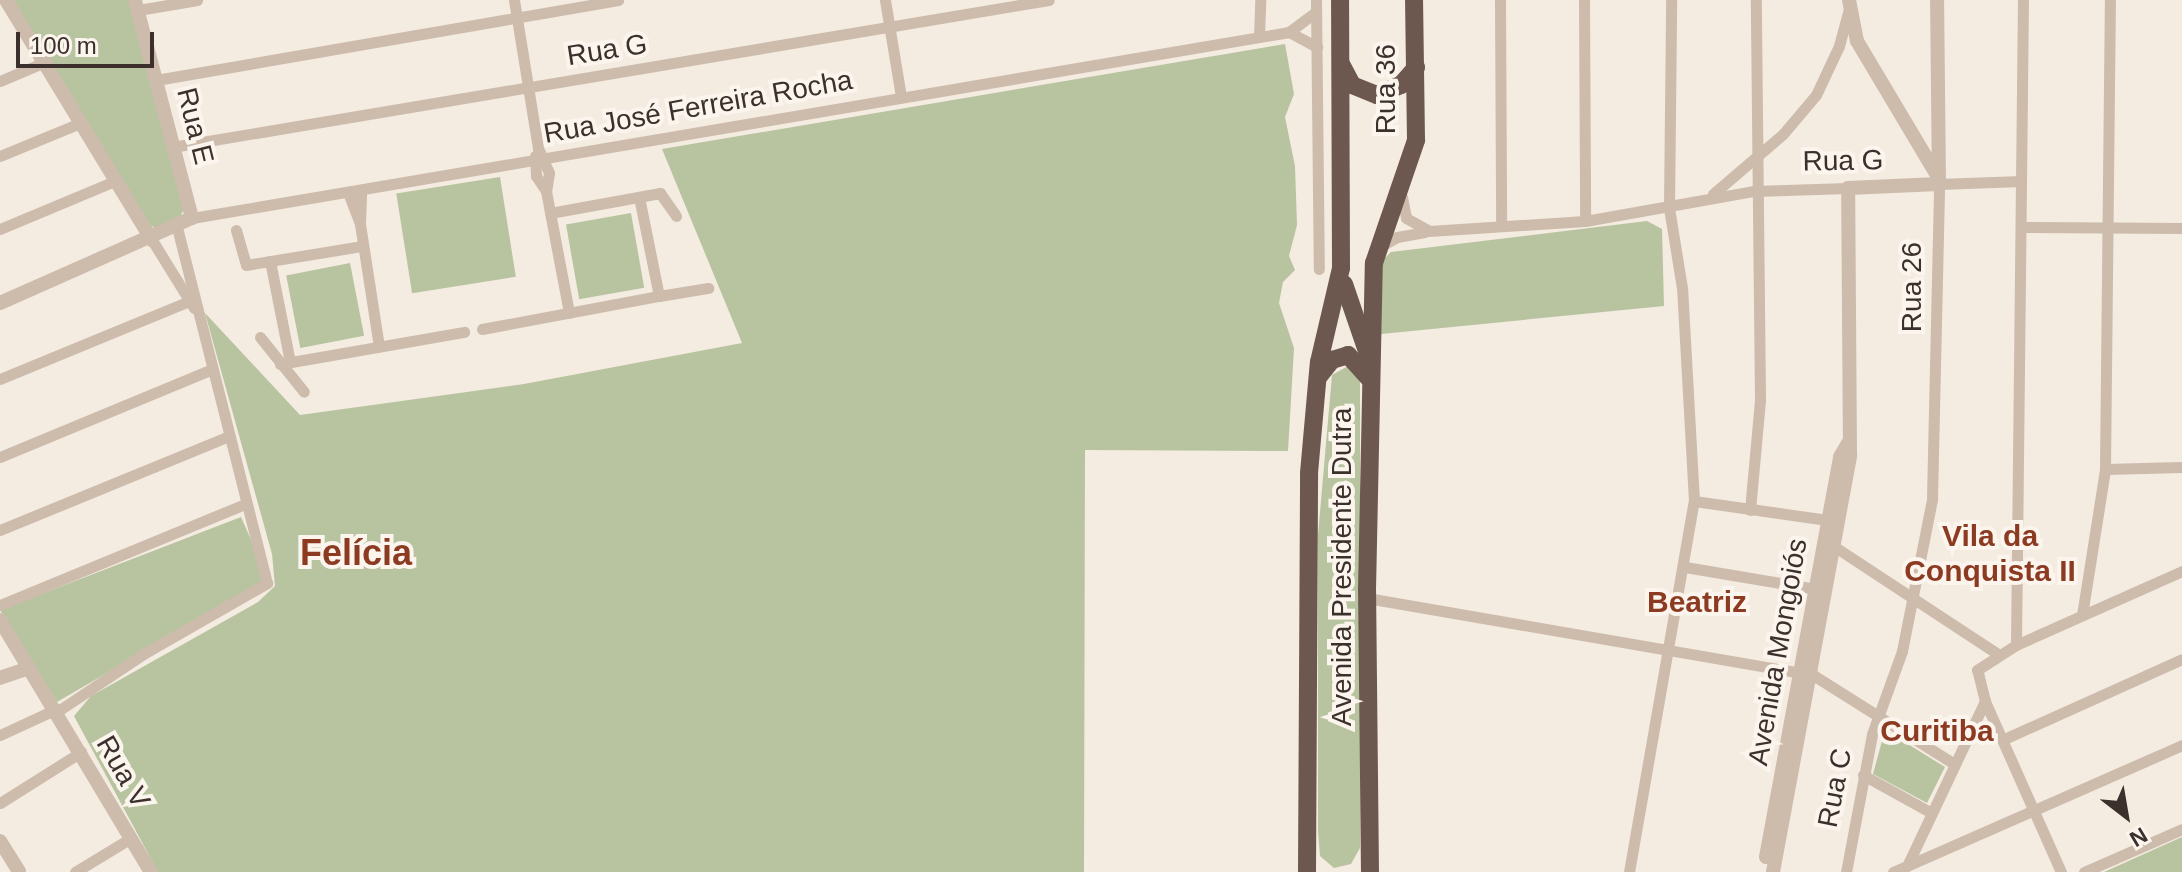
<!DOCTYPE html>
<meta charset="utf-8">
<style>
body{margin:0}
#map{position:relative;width:2182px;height:872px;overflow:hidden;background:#f4ebe1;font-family:Helvetica,sans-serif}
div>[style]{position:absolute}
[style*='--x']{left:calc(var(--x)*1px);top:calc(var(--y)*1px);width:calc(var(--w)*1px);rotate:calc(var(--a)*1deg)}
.green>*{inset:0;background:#b8c4a0;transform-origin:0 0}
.minor>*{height:11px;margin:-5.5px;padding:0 5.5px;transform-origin:5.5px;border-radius:5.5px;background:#cdbbac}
.tertiary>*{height:14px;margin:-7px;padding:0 7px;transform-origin:7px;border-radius:7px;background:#cdbbac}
.trunk>*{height:18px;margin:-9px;padding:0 9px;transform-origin:9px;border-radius:9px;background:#6c584f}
span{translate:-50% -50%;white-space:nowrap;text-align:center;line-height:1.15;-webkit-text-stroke:8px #fbf5ee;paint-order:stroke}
.street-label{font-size:28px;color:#3b302b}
.neighbourhood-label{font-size:30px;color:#8c3b22;font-weight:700}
.district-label{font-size:36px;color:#8c3b22;font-weight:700}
.north{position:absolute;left:2086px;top:776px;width:80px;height:80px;-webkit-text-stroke:6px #fbf5ee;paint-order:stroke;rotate:149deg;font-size:22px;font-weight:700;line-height:32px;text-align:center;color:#3b302b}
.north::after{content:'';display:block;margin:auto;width:28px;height:36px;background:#3b302b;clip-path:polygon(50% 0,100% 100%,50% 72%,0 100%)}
.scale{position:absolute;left:16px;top:32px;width:138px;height:36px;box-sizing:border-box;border:4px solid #3b302b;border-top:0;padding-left:10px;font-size:24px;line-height:28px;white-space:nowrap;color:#3b302b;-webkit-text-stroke:6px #fbf5ee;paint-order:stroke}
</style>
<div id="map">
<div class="green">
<i style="clip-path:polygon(10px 0,129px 0,184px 208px,179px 221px,155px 228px,146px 222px)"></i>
<i style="clip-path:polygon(1285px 44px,1294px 94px,1285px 117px,1295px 166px,1297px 225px,1289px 256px,1295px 270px,1283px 282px,1279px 303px,1294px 348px,1288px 451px,1085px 450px,1084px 872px,158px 872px,74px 716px,91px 696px,258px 602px,275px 586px,272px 554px,205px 313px,300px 415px,524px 384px,742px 343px,662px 149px)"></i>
<i style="left:500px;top:177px;width:101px;height:105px;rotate:81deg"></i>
<i style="left:631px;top:213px;width:76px;height:66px;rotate:80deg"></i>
<i style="clip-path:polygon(1647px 221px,1662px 229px,1664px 306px,1381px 334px,1382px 261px,1391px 252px)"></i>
<i style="left:350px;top:263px;width:74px;height:65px;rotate:79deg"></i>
<i style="clip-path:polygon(1348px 366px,1360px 376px,1360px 848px,1351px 864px,1334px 868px,1320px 856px,1318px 831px,1318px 535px,1332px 375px)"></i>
<i style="clip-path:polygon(241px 517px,266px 574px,262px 583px,57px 702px,0 610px)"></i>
<i style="clip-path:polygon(1885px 730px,1945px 767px,1927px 803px,1873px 774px)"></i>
<i style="clip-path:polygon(2182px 837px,2182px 872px,2104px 872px)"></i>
</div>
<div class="minor">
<i style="--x:514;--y:0;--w:150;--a:80.8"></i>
<i style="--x:538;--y:148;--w:27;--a:66"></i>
<i style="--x:549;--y:173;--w:18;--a:99"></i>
<i style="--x:546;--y:191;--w:124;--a:79.3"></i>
<i style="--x:885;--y:0;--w:98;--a:80.6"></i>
<i style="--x:1316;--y:0;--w:269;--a:89.4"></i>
<i style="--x:1500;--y:0;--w:226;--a:89.7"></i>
<i style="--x:1584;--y:0;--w:221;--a:89.7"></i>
<i style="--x:138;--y:10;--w:60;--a:-9.6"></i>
<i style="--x:1289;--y:32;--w:32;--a:28"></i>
<i style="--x:1259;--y:37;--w:37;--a:-88"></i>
<i style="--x:156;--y:80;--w:469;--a:-9.8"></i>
<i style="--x:0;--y:81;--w:49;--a:-22.9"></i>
<i style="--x:172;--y:147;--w:889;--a:-9.52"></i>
<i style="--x:0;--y:156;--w:87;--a:-22.4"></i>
<i style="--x:535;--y:156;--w:20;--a:87"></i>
<i style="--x:536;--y:176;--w:18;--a:56"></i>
<i style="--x:1713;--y:194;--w:92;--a:-40.6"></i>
<i style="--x:1783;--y:134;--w:51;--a:-49.8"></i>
<i style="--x:1816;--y:95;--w:54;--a:-64.9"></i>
<i style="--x:1839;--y:46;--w:38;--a:-75"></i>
<i style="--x:349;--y:195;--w:31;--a:69"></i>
<i style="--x:360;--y:224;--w:124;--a:81.2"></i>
<i style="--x:639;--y:197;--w:101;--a:78.6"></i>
<i style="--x:659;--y:296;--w:50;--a:-9.3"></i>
<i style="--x:1402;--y:197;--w:21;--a:79"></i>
<i style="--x:1406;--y:218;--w:26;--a:29"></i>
<i style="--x:1429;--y:231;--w:156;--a:-3.7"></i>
<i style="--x:1585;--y:221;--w:172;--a:-10.1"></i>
<i style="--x:1754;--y:191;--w:94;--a:-1.8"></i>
<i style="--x:550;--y:213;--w:112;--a:-10.3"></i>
<i style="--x:660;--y:193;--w:28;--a:55"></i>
<i style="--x:192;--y:218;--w:1113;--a:-9.62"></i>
<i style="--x:1289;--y:32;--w:34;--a:-37"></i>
<i style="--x:360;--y:224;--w:31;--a:-88"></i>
<i style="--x:2024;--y:227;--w:158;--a:0.4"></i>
<i style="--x:0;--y:229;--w:125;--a:-22.7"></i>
<i style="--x:236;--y:230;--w:36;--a:74"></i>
<i style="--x:246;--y:265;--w:118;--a:-9.3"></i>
<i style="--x:152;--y:240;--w:80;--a:58.3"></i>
<i style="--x:1381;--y:246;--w:18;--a:-29"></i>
<i style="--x:1397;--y:237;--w:28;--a:-10"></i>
<i style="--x:270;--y:261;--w:103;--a:78.8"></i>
<i style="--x:482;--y:329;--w:180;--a:-10.6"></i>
<i style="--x:260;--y:337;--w:70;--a:51.3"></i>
<i style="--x:280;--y:364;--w:187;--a:-9.9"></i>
<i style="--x:0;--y:379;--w:210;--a:-22.4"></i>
<i style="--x:0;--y:457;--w:227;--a:-22.5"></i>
<i style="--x:2105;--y:469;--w:77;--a:-1.5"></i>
<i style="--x:1694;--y:501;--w:135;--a:8.1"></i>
<i style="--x:1750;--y:510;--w:110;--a:-84.8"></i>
<i style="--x:1760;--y:400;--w:400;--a:-90.6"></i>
<i style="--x:0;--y:530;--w:245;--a:-22.3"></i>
<i style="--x:1835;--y:547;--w:195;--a:33.3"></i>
<i style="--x:1685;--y:567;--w:133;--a:9.5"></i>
<i style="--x:1367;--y:598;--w:453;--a:9.8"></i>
<i style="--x:1813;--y:675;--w:165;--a:32.2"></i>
<i style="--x:0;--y:605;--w:265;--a:-22.4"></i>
<i style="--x:2082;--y:615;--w:148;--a:-81"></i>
<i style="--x:2105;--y:469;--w:469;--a:-89.4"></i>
<i style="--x:2016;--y:645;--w:645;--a:-89.38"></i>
<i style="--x:58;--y:711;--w:105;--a:-33.7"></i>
<i style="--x:145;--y:653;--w:141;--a:-29.8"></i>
<i style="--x:267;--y:583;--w:366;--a:-104.2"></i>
<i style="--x:0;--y:735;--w:62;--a:-24.9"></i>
<i style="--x:2002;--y:740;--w:197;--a:-24.2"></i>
<i style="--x:1863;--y:775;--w:77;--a:28.9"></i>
<i style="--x:0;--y:803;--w:96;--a:-32.2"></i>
<i style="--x:1907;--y:866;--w:183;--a:-64.7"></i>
<i style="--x:75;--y:872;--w:66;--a:-31.3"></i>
<i style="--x:1629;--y:872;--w:377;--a:-80.1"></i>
<i style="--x:1694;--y:501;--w:213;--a:-93.2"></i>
<i style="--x:1682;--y:288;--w:81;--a:-99.2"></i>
<i style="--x:1669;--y:208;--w:208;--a:-89.4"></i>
<i style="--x:1846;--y:872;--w:140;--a:-79.3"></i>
<i style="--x:1872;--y:734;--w:88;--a:-70.1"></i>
<i style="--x:1902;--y:651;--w:155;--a:-78.8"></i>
<i style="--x:1932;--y:499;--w:315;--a:-88.7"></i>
<i style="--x:1939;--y:184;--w:82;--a:-2.1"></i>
<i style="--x:1893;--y:872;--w:316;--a:-23.7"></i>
<i style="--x:2061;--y:872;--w:187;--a:-114"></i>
<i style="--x:1985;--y:701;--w:32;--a:-104"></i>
<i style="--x:1977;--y:670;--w:46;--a:-32.7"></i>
<i style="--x:2016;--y:645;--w:182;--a:-24"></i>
<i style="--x:2084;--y:872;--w:107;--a:-23.7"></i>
</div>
<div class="tertiary">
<i style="--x:6;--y:0;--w:281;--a:58.7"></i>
<i style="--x:1849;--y:0;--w:42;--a:79"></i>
<i style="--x:1857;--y:41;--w:158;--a:59.2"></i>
<i style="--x:0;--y:303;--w:210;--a:-23.9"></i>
<i style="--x:192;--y:218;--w:225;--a:-104.7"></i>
<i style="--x:0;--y:620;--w:294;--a:59.1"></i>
<i style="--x:0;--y:678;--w:31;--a:-19"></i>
<i style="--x:0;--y:841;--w:36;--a:58"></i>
<i style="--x:1766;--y:857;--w:407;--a:-79.5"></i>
<i style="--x:1840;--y:457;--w:16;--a:-60"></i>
<i style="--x:1773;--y:872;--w:424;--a:-79.5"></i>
<i style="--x:1850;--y:455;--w:267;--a:-90.4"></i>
<i style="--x:1848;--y:188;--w:91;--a:-2.5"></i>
<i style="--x:1939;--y:184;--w:184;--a:-90.6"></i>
</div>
<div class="trunk">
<i style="--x:1341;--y:64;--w:24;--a:62"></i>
<i style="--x:1352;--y:85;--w:27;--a:22"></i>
<i style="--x:1377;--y:95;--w:26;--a:-23"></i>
<i style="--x:1401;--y:85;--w:23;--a:-49"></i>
<i style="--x:1344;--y:284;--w:77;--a:71.1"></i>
<i style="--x:1319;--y:376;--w:21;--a:-51"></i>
<i style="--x:1332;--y:360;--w:17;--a:-17"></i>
<i style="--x:1348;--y:355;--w:31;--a:48"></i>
<i style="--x:1307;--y:872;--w:399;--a:-89.7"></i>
<i style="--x:1309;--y:473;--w:111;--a:-84.9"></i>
<i style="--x:1319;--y:362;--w:97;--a:-76.8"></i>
<i style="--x:1341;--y:268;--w:268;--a:-90.2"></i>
<i style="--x:1370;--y:872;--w:282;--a:-90.6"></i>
<i style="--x:1367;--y:590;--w:327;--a:-88.8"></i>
<i style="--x:1374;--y:263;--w:130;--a:-71.1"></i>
<i style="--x:1416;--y:140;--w:140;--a:-90.8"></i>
</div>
<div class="street-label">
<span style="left:607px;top:50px;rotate:-9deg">Rua G</span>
<span style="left:1386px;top:89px;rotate:-90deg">Rua 36</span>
<span style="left:698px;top:107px;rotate:-10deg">Rua José Ferreira Rocha</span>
<span style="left:195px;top:126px;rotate:76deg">Rua E</span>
<span style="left:1843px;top:161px;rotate:-1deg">Rua G</span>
<span style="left:1912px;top:287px;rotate:-90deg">Rua 26</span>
<span style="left:1342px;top:567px;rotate:-90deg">Avenida Presidente Dutra</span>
<span style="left:1778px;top:652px;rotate:-80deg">Avenida Mongoiós</span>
<span style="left:123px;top:772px;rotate:60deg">Rua V</span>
<span style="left:1835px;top:788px;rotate:-79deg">Rua C</span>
</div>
<div class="neighbourhood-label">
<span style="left:1990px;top:553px">Vila da<br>Conquista II</span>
<span style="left:1697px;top:602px">Beatriz</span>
<span style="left:1937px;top:731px">Curitiba</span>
</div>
<div class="district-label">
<span style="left:356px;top:553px">Felícia</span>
</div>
<div class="north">N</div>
<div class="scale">100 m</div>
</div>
